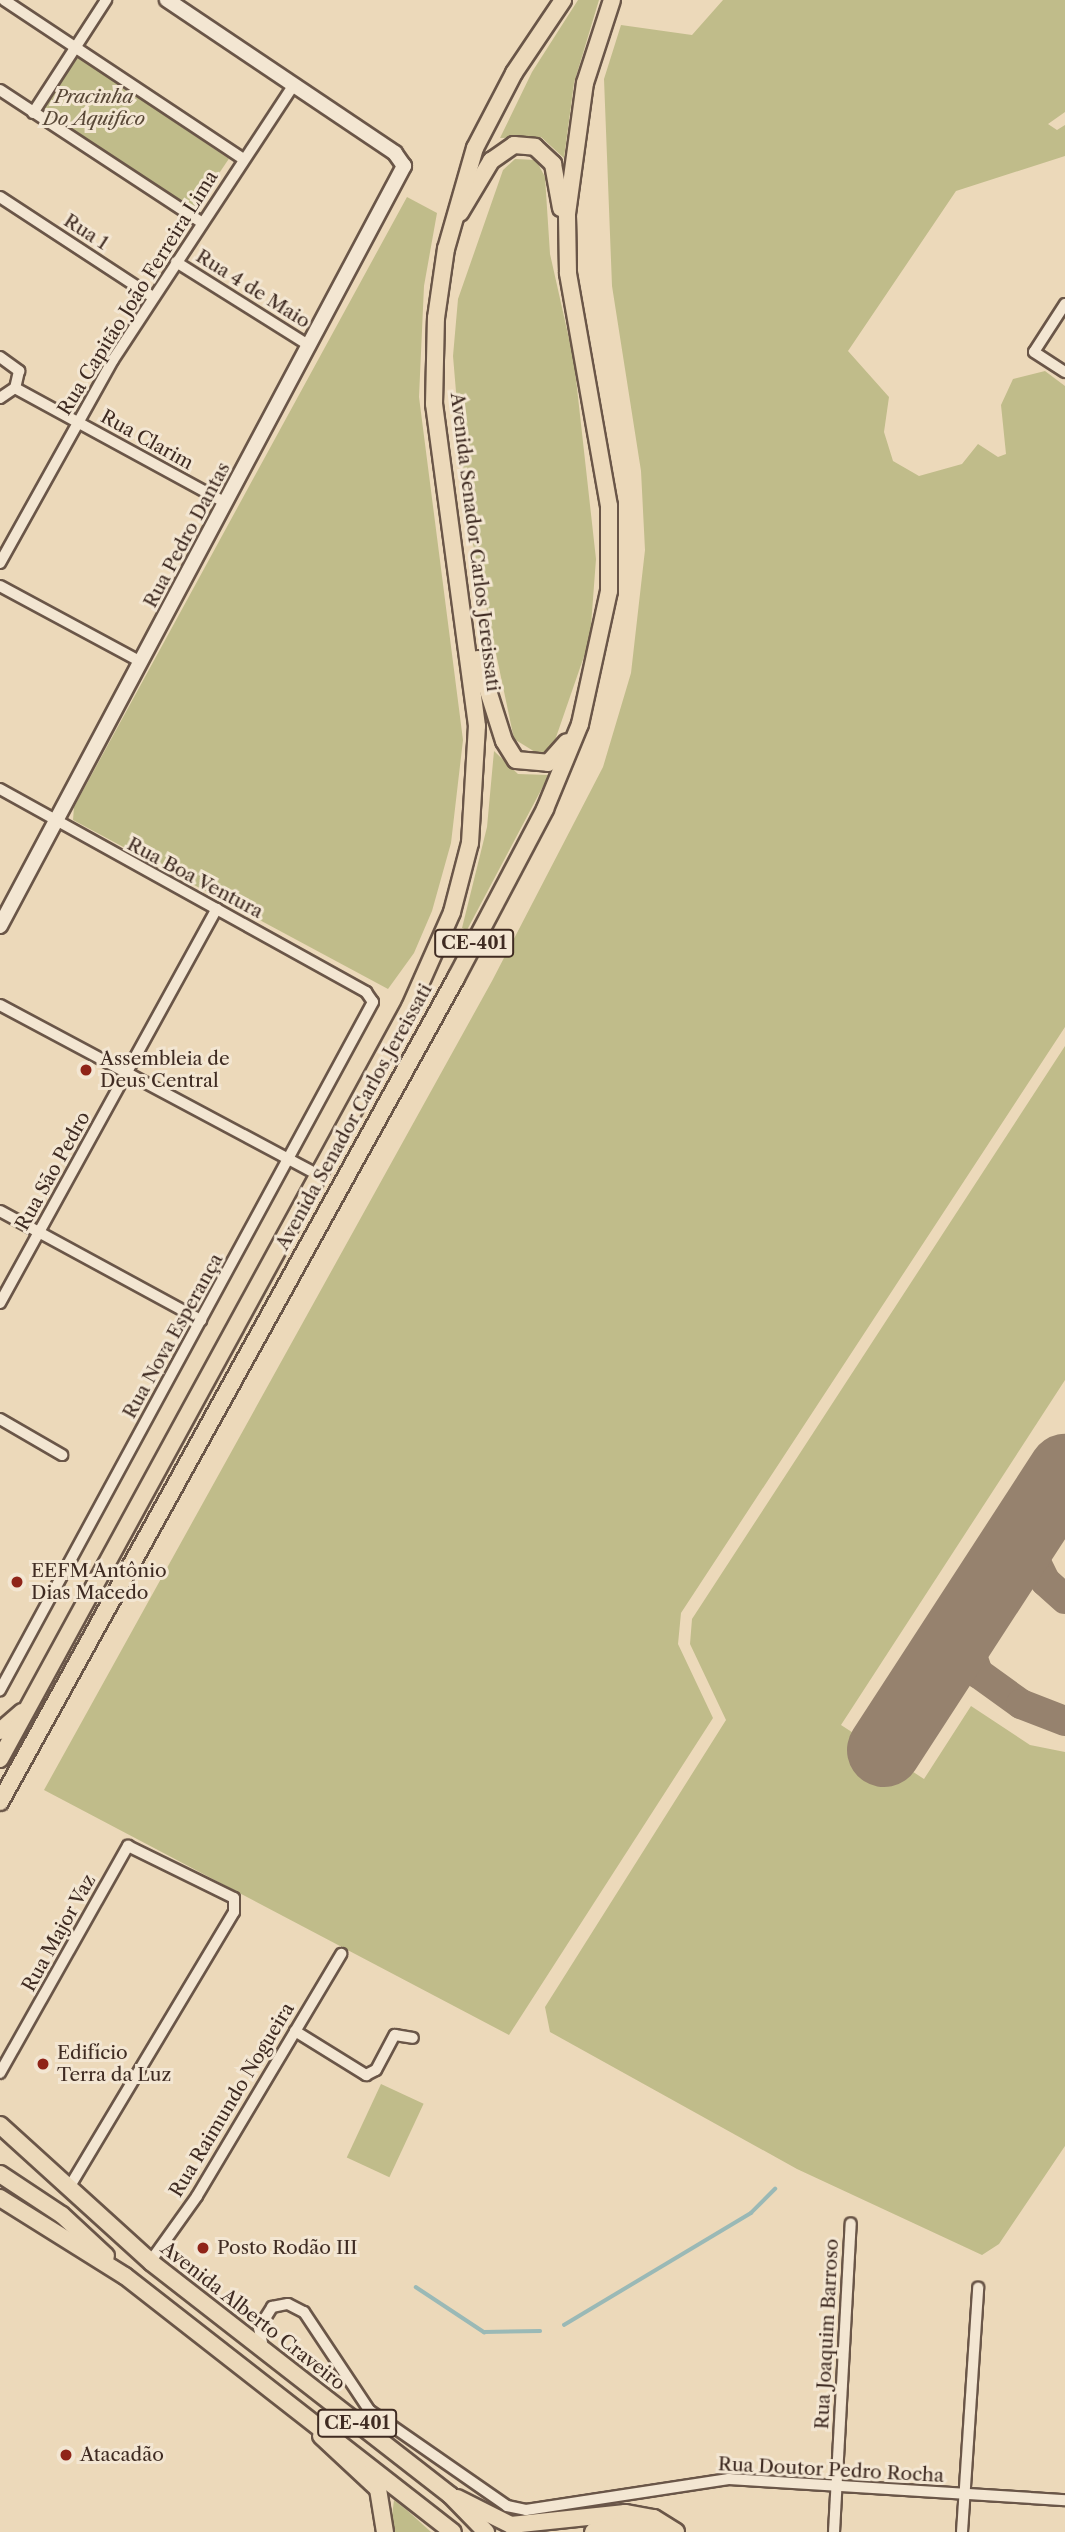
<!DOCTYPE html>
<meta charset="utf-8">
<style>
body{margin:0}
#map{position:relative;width:1065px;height:2532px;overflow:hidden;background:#ecd9ba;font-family:"Libre Caslon Text",serif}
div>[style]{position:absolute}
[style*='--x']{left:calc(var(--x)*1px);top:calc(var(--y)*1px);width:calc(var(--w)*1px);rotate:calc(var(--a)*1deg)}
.green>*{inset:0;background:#c0bc8a;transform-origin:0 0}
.stream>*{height:3.5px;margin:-1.75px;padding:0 1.75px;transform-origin:1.75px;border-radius:1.75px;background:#9ab9b6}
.taxiway>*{height:30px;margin:-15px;padding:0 15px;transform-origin:15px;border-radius:15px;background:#96826e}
.runway>*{height:74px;margin:-37px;padding:0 37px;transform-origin:37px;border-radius:37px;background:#96826e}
.roads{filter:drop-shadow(2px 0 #6a5648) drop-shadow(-2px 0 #6a5648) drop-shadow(0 2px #6a5648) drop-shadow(0 -2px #6a5648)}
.street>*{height:10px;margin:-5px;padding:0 5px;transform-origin:5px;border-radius:5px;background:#f3e6d2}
.secondary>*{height:14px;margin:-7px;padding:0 7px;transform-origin:7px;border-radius:7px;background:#f3e6d2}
.primary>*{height:16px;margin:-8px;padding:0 8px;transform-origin:8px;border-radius:8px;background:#ecd9ba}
.highway>*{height:19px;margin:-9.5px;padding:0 9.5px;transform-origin:9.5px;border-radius:9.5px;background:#ecd9ba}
.dots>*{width:19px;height:19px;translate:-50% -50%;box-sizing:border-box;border:4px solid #f3e6d2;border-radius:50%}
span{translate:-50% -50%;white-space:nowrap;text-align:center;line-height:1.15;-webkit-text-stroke:6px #f3e6d2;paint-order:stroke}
.shield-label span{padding:2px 5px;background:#f3e6d2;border:2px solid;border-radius:5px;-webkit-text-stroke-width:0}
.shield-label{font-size:18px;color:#3f2b22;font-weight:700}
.park-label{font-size:19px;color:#594837;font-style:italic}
.street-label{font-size:19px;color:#3f2b22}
.poi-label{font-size:19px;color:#3f2b22}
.left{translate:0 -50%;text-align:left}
</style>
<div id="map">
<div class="green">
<i style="clip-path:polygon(578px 0,599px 0,574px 83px,564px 158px,541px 137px,500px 138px,532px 72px)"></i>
<i style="clip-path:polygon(723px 0,1065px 0,1065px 112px,1048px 124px,1057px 130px,1065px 125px,1065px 156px,956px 191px,848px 351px,889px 397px,884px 432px,893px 461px,919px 476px,962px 464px,978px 444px,998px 457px,1006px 454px,1001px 405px,1013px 379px,1045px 371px,1065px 386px,1065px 1027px,681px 1613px,678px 1644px,713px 1718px,509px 2035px,44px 1790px,492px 981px,603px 767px,631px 673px,645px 550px,641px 471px,612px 286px,604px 79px,621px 25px,692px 35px)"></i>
<i style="left:78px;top:57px;width:182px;height:67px;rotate:34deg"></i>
<i style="clip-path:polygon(515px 159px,536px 160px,545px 177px,550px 254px,574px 361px,596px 559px,590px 639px,553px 746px,540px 755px,514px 739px,466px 511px,453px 356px,458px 299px,503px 170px)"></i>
<i style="clip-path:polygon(407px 197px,437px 213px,424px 286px,419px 397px,463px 740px,451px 843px,432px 911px,414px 953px,388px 989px,73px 820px,74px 807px)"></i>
<i style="clip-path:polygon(494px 751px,518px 774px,549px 775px,467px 930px,462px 928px,487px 827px)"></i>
<i style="clip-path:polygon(1065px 1046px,1065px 1380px,841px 1725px,924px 1779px,971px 1706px,1030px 1745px,1065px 1752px,1065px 2146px,999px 2244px,982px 2255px,797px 2169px,550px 2032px,545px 2007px,726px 1720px,690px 1644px,692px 1619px)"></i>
<i style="left:381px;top:2084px;width:47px;height:81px;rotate:25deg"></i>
<i style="clip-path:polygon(394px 2500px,409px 2512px,431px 2532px,390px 2532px)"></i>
</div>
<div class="stream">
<i style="--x:416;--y:2287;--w:82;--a:33.5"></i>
<i style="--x:484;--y:2332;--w:56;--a:-1"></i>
<i style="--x:564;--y:2325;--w:218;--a:-30.9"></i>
<i style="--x:751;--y:2213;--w:34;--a:-45"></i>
</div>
<div class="taxiway">
<i style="--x:1043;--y:1505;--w:52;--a:101.1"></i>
<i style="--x:1033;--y:1556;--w:28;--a:64"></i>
<i style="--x:1045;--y:1581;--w:27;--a:42"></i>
<i style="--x:980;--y:1602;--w:46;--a:103.7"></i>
<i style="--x:969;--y:1647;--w:28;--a:71"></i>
<i style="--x:978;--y:1673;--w:53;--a:35.8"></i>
<i style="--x:1021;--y:1704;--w:47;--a:21.1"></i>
</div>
<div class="runway">
<i style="--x:884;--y:1750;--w:333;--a:-57"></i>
</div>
<div class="roads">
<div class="street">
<i style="--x:4;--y:0;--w:286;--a:33.6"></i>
<i style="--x:0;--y:90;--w:240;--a:33.3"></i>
<i style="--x:33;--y:113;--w:135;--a:-57.1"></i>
<i style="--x:0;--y:197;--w:183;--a:33.2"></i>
<i style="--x:176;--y:262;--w:158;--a:32.1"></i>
<i style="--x:1065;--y:304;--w:57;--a:122.9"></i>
<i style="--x:1034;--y:352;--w:37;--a:33"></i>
<i style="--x:0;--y:357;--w:24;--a:36"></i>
<i style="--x:19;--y:371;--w:17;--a:103"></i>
<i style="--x:15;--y:388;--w:240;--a:28.6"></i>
<i style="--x:0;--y:398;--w:18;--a:-34"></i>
<i style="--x:0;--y:563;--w:232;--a:-60.9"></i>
<i style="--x:113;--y:360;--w:330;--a:-56.7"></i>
<i style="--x:0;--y:586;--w:160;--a:28.3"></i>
<i style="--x:0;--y:789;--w:419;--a:29"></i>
<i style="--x:366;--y:992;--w:12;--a:55"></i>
<i style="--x:373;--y:1002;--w:783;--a:118.46"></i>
<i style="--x:0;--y:1005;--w:361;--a:28.1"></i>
<i style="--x:0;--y:1211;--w:229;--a:28.5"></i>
<i style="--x:0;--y:1303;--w:450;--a:-61.2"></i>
<i style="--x:0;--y:1419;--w:72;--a:30.1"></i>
<i style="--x:295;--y:2031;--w:84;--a:31.8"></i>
<i style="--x:366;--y:2075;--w:11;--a:-27"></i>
<i style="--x:376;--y:2070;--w:40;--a:-62"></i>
<i style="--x:395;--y:2035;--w:18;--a:9"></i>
<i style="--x:0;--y:2073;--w:261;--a:-60.6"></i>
<i style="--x:128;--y:1846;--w:118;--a:26.1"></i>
<i style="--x:234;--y:1898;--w:14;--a:90"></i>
<i style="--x:234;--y:1912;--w:323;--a:120.9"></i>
<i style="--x:150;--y:2262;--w:81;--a:-54.5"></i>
<i style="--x:197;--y:2196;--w:282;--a:-59.2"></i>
<i style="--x:263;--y:2348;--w:20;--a:-101"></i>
<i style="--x:259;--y:2328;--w:25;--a:-58"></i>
<i style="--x:272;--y:2307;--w:16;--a:-11"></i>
<i style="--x:288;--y:2304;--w:18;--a:27"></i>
<i style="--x:304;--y:2312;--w:118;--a:56.4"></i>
<i style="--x:369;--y:2410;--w:168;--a:34.8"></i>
<i style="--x:507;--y:2506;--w:19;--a:12"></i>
<i style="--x:526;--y:2510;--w:205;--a:-8.7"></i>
<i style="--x:729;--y:2479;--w:337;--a:3.6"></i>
<i style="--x:834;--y:2532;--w:309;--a:-86.9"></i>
<i style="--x:962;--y:2532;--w:245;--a:-86.2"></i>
</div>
<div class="secondary">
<i style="--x:0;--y:926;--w:861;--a:-62.01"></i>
<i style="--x:404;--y:166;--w:16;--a:-125"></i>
<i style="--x:395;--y:153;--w:275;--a:-146.1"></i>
</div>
<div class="primary">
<i style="--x:460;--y:213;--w:61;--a:-59.2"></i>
<i style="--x:491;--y:161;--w:28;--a:-35"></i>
<i style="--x:514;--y:145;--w:21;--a:5"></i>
<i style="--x:535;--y:147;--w:25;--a:43"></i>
<i style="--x:553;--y:164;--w:45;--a:79.7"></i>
<i style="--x:478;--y:659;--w:86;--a:72.4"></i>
<i style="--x:504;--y:741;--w:22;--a:58"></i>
<i style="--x:516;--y:760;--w:32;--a:5"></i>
<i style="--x:548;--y:763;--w:28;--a:-48"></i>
<i style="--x:0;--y:1731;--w:29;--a:-41"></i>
<i style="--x:0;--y:1759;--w:857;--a:-61.4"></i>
<i style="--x:410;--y:1007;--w:104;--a:-66.1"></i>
<i style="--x:452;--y:912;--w:71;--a:-75.4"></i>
<i style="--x:470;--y:843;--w:117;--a:-86.6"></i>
<i style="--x:477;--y:726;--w:325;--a:-97.6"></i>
<i style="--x:434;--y:404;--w:86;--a:-88.7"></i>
<i style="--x:436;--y:318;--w:70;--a:-81.8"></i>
<i style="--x:446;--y:249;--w:105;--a:-74"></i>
<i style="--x:475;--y:148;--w:85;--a:-62.5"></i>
<i style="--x:514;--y:73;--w:88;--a:-56.1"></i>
<i style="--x:0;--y:1802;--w:942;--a:-61.04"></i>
<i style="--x:456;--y:978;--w:191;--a:-62.2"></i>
<i style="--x:545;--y:809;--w:92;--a:-67.6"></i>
<i style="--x:580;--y:724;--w:136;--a:-77.7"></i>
<i style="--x:609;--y:591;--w:85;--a:-90"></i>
<i style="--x:609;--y:506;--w:237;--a:-100"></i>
<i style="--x:568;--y:273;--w:59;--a:-91"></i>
<i style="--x:567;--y:214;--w:132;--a:-82.2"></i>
<i style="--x:585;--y:83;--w:87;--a:-72"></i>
<i style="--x:0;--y:2125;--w:205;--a:42.2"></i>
<i style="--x:152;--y:2263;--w:378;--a:37.9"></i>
<i style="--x:450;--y:2495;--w:52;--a:45.8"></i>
<i style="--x:0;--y:2174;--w:74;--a:33.5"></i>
<i style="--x:62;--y:2215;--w:60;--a:43"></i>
<i style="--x:0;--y:2198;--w:147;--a:32"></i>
<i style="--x:125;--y:2276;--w:416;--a:38"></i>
<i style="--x:321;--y:2436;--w:78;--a:42.9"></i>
<i style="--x:378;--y:2489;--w:44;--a:80.8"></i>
<i style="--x:457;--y:2498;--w:60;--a:26.6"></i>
<i style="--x:511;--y:2525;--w:115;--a:-6"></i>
<i style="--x:625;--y:2513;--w:29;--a:10"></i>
<i style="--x:654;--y:2518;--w:26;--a:32"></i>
</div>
<div class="highway">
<i style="--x:594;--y:2532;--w:28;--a:-13"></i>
<i style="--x:621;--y:2526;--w:33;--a:11"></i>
</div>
</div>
<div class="dots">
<i style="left:86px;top:1070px;background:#8f2418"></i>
<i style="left:17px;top:1582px;background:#8f2418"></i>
<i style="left:43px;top:2064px;background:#8f2418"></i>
<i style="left:203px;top:2248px;background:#8f2418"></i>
<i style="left:66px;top:2455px;background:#8f2418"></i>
</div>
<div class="shield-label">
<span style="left:474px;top:943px">CE-401</span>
<span style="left:357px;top:2423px">CE-401</span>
</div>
<div class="park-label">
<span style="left:94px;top:108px">Pracinha<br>Do Aquifico</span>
</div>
<div class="street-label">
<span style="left:86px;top:232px;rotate:33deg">Rua 1</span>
<span style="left:253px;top:289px;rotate:32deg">Rua 4 de Maio</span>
<span style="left:138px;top:293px;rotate:-58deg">Rua Capitão João Ferreira Lima</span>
<span style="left:147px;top:440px;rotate:29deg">Rua Clarim</span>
<span style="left:187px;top:535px;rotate:-62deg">Rua Pedro Dantas</span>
<span style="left:475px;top:542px;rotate:83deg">Avenida Senador Carlos Jereissati</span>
<span style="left:195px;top:878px;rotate:28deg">Rua Boa Ventura</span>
<span style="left:354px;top:1117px;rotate:-61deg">Avenida Senador Carlos Jereissati</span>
<span style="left:53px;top:1171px;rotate:-61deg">Rua São Pedro</span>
<span style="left:173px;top:1336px;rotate:-61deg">Rua Nova Esperança</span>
<span style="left:59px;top:1933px;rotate:-61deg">Rua Major Vaz</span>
<span style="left:232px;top:2100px;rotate:-59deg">Rua Raimundo Nogueira</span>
<span style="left:253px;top:2316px;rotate:38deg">Avenida Alberto Craveiro</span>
<span style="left:827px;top:2334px;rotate:-87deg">Rua Joaquim Barroso</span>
<span style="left:831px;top:2470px;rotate:3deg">Rua Doutor Pedro Rocha</span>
</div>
<div class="poi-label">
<span class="left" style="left:100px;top:1070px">Assembleia de<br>Deus Central</span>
<span class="left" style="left:31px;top:1582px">EEFM Antônio<br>Dias Macedo</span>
<span class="left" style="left:57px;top:2064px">Edifício<br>Terra da Luz</span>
<span class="left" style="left:217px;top:2248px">Posto Rodão III</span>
<span class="left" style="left:80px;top:2455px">Atacadão</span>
</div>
</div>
